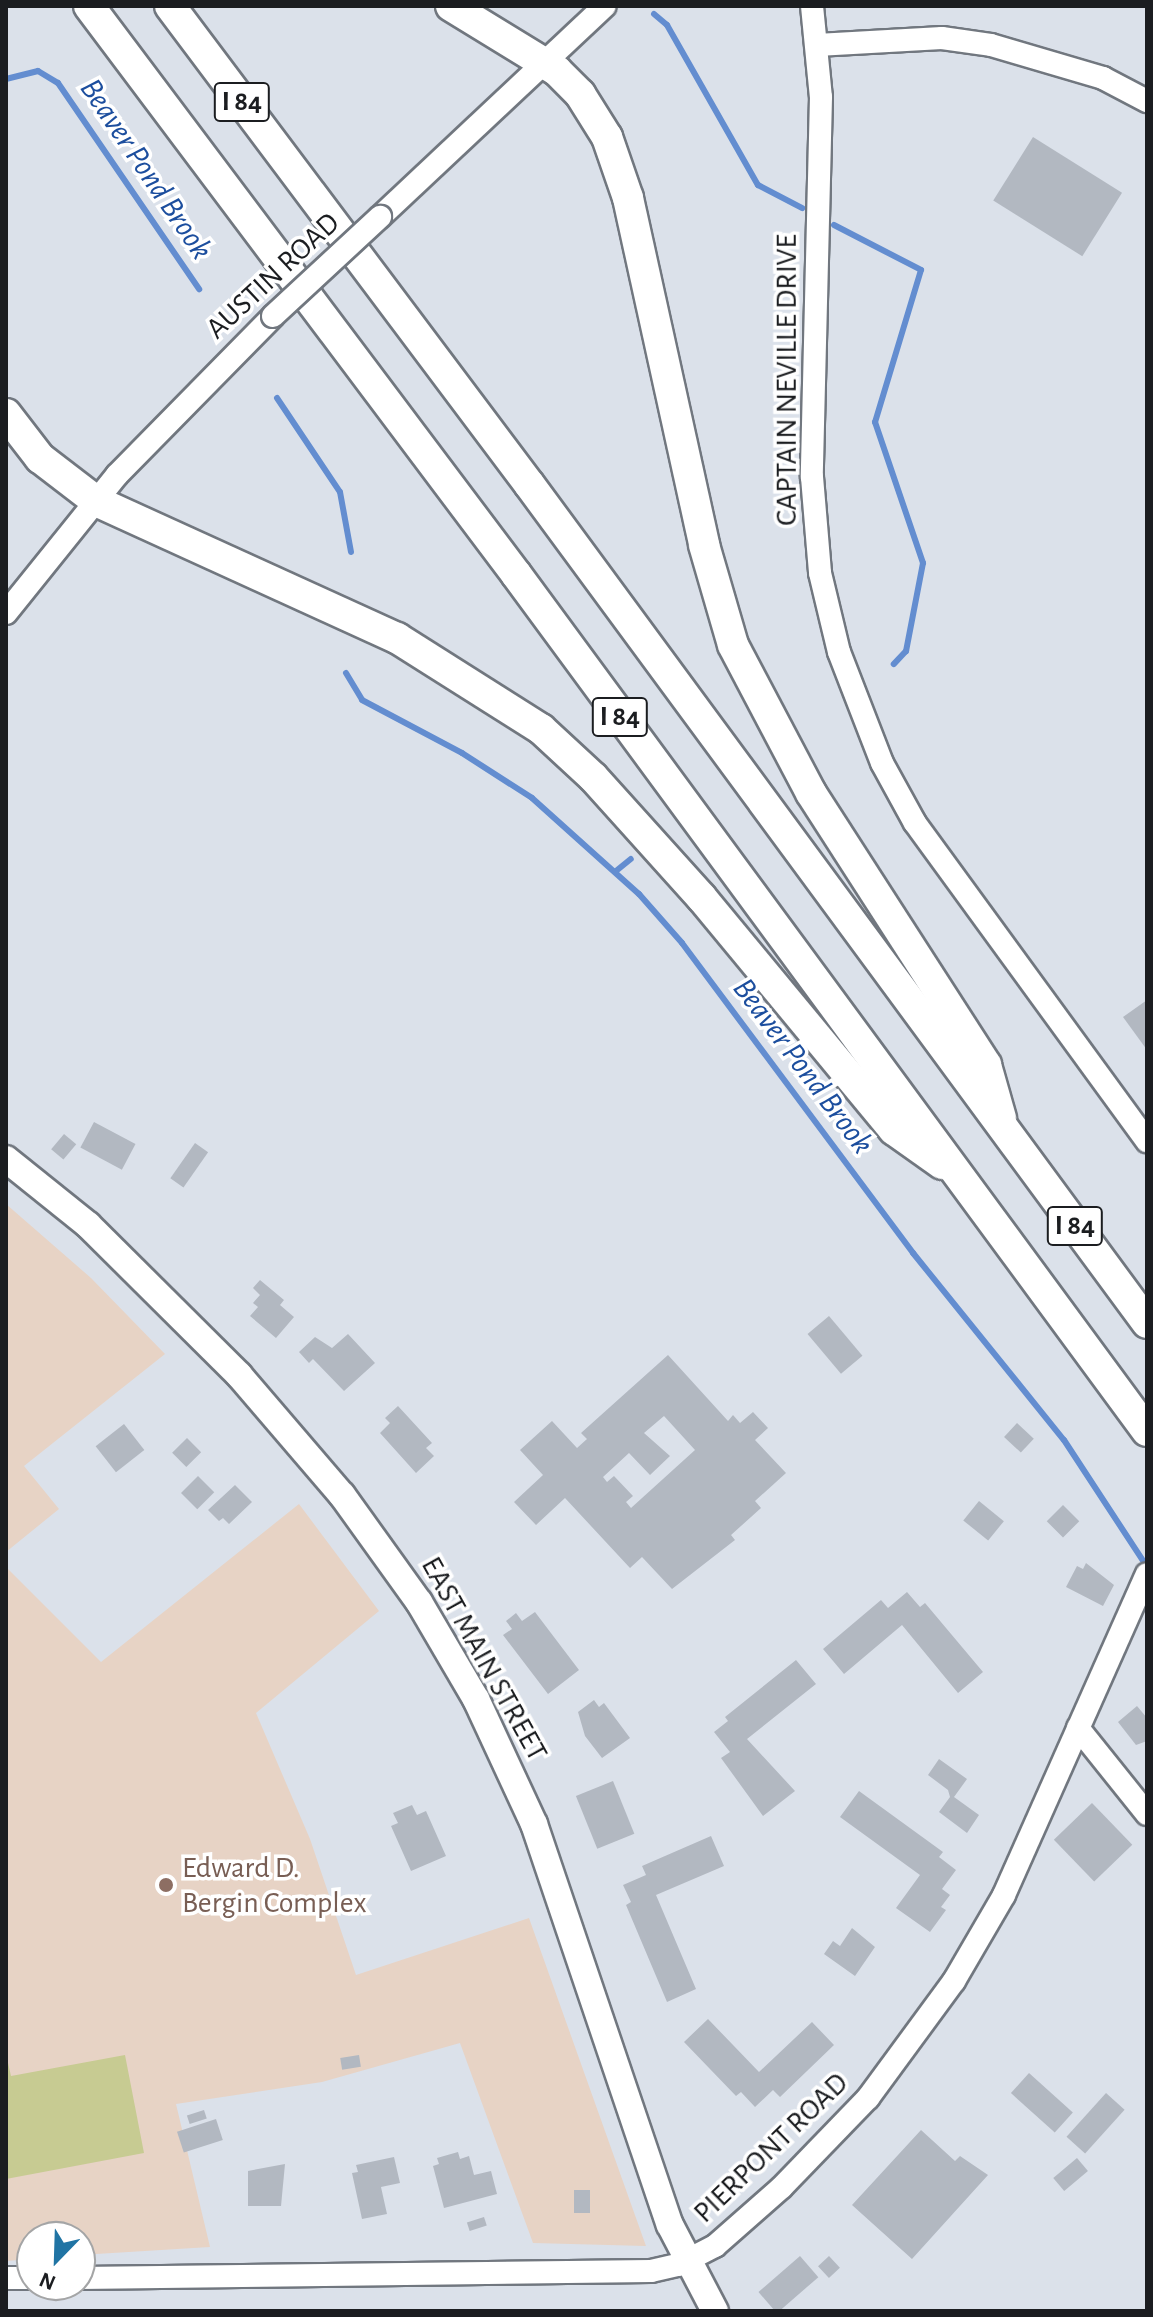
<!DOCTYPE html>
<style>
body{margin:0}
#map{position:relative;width:1153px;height:2317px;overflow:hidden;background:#dbe1ea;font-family:"Alegreya Sans",sans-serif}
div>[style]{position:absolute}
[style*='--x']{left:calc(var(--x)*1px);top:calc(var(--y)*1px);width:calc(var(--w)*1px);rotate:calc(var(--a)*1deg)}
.education>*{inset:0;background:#e7d3c5}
.green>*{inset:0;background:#c7cb92}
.stream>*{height:6px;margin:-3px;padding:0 3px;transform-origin:3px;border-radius:3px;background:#638dd0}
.building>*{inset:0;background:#b2b8c1;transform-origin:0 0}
.roads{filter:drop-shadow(2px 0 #71777f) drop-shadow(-2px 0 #71777f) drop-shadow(0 2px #71777f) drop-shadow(0 -2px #71777f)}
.minor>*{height:22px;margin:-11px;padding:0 11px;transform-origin:11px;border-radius:11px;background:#fff}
.major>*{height:26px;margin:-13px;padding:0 13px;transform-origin:13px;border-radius:13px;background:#fff}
.highway>*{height:30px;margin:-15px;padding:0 15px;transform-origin:15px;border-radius:15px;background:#fff}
.bridges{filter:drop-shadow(2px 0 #71777f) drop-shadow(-2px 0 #71777f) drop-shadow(0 2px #71777f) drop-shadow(0 -2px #71777f)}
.minor-bridge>*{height:22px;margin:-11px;padding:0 11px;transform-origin:11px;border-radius:11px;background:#fff}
.dots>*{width:22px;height:22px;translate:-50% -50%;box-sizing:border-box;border:4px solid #fff;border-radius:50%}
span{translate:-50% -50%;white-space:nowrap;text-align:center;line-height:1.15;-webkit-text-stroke:7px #fff;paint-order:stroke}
.shield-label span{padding:2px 6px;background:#fff;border:2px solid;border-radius:6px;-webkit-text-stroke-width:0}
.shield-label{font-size:28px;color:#1b1d20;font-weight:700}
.street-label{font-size:30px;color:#1b1d20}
.education-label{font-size:30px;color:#785e54}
.left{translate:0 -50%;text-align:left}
.water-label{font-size:32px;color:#1c4e9e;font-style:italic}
.frame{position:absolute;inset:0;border:8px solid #1b1d20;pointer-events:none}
.north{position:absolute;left:16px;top:2221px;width:80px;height:80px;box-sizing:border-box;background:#fff;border:2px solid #a4a5a6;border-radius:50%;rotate:203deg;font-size:22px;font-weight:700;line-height:32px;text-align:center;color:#1b1d20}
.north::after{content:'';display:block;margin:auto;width:28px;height:36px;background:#2074a4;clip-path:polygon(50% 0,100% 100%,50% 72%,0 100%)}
</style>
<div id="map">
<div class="education">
<i style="clip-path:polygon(6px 1204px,91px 1278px,165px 1354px,24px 1466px,59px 1509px,6px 1552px)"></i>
<i style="clip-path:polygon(299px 1504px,379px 1611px,256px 1713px,310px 1839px,356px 1975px,529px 1918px,646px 2246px,533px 2243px,460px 2043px,322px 2082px,176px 2104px,210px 2247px,80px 2255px,80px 2237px,32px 2237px,32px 2259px,6px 2261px,6px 1567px,101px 1662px)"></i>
</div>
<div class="green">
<i style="clip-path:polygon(6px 2054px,11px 2076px,125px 2055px,144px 2153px,6px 2179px)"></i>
</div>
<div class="stream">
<i style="--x:654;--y:14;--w:17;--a:40"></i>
<i style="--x:667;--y:25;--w:184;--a:60.4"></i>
<i style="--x:758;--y:185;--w:50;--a:27.6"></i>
<i style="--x:6;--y:79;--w:33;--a:-14"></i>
<i style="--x:38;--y:71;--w:23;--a:31"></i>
<i style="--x:58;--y:83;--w:250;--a:55.6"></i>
<i style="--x:834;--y:225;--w:98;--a:27.3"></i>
<i style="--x:921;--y:270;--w:159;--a:106.8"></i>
<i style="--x:875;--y:422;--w:149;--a:71.2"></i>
<i style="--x:923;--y:563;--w:90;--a:100.9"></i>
<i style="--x:906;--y:651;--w:18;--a:133"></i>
<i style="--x:277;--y:398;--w:113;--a:56.2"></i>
<i style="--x:340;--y:492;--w:61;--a:79.6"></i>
<i style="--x:346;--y:673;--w:31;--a:59"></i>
<i style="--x:362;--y:700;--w:113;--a:27.9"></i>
<i style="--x:462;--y:753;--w:83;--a:32.7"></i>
<i style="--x:532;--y:798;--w:144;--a:41.9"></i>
<i style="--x:639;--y:894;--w:65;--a:48.7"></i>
<i style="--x:682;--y:943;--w:387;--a:53.3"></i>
<i style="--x:913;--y:1253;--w:240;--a:51.1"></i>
<i style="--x:1064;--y:1440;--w:152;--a:56.8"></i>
<i style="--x:616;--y:871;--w:19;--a:-39"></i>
</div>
<div class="building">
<i style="left:1033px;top:137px;width:105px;height:75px;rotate:32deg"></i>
<i style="clip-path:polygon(1147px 1000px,1147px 1050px,1123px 1017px)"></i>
<i style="left:94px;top:1122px;width:47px;height:29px;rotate:28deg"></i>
<i style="left:64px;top:1134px;width:16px;height:20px;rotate:40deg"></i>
<i style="left:195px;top:1143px;width:16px;height:43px;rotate:35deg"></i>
<i style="clip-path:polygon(260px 1280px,284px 1300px,280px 1305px,294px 1317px,276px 1338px,250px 1316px,258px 1307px,253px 1303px,260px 1295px,253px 1288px)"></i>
<i style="left:829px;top:1316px;width:52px;height:28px;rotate:50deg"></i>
<i style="clip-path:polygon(348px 1334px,375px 1363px,344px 1391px,313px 1359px,309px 1363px,299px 1352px,315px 1337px,332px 1348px)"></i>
<i style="clip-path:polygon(evenodd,668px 1355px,728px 1421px,733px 1415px,740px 1423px,753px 1412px,768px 1428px,755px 1440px,786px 1473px,755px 1501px,761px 1508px,731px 1535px,735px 1540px,672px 1589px,642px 1557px,630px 1568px,565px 1498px,536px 1525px,514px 1502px,543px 1475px,520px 1450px,552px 1421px,577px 1448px,587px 1439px,581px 1433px,668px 1355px,664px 1416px,695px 1450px,631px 1508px,626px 1502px,633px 1496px,614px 1476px,607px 1482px,603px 1477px,629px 1453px,650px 1475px,670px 1456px,644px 1433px,664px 1416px)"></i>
<i style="clip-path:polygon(398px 1406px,432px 1443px,426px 1448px,434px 1456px,416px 1473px,380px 1433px,390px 1423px,385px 1418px)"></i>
<i style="left:1017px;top:1423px;width:23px;height:19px;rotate:43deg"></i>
<i style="left:124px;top:1424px;width:33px;height:36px;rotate:52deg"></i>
<i style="left:187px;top:1438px;width:20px;height:21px;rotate:45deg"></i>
<i style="left:198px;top:1476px;width:23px;height:24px;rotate:45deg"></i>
<i style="clip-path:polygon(235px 1485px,252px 1502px,229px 1524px,223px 1518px,219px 1521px,208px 1510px)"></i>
<i style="left:979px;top:1501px;width:32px;height:25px;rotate:39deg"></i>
<i style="left:1063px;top:1505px;width:23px;height:23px;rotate:45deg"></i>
<i style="clip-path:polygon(1086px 1563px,1114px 1585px,1103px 1606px,1066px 1587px,1077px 1566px,1083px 1569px)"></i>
<i style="clip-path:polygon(907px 1592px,920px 1607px,925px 1603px,983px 1672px,958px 1693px,902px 1625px,844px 1674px,823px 1649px,881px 1600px,888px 1608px)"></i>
<i style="clip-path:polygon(535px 1612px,579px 1670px,548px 1694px,503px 1635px,512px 1629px,506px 1621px,516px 1613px,522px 1621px)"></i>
<i style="clip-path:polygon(796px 1660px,816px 1684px,747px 1739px,795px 1791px,763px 1816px,721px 1758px,730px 1752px,714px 1732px,728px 1721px,725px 1717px)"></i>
<i style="clip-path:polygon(594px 1700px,599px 1707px,604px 1703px,630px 1738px,602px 1758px,585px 1736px,578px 1712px)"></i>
<i style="clip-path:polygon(1137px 1706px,1147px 1718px,1147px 1741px,1136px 1745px,1118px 1722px)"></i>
<i style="clip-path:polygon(939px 1759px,967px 1779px,954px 1797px,979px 1815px,967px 1833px,939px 1812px,950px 1797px,948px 1790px,928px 1775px)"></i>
<i style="left:613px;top:1781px;width:57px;height:40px;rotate:68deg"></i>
<i style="clip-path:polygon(859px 1791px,943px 1852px,939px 1857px,956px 1870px,942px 1889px,950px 1895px,941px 1907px,946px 1910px,930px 1932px,896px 1908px,920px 1875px,840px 1817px)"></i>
<i style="left:1092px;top:1803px;width:58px;height:53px;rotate:46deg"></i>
<i style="clip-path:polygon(412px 1805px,417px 1815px,426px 1811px,446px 1856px,411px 1871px,391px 1826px,398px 1823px,393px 1813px)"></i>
<i style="clip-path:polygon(711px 1836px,724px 1866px,656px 1895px,696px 1989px,667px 2002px,626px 1905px,631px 1902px,623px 1885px,646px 1875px,642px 1866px)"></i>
<i style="clip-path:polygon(852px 1928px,875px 1947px,855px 1976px,824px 1954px,833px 1941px,840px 1946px)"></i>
<i style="clip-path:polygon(708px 2019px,759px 2072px,812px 2022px,834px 2045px,780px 2097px,773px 2090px,755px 2107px,741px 2092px,736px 2096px,684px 2042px)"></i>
<i style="left:359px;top:2055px;width:12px;height:19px;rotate:81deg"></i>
<i style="left:1029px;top:2073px;width:59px;height:27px;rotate:42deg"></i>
<i style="left:1106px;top:2093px;width:25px;height:59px;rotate:42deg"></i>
<i style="left:204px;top:2110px;width:9px;height:18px;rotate:72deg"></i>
<i style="left:216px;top:2119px;width:22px;height:41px;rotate:72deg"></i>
<i style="clip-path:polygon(921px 2130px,955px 2161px,960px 2156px,988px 2175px,912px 2259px,852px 2205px)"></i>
<i style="clip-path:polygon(458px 2152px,460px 2159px,469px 2156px,474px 2175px,491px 2171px,497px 2194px,444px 2208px,433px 2166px,439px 2164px,437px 2158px)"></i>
<i style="clip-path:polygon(394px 2157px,400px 2183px,381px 2187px,387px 2214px,362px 2219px,352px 2173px,358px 2172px,356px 2165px)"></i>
<i style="left:1077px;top:2158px;width:17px;height:31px;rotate:50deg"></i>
<i style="clip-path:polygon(285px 2164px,281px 2206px,248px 2206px,248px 2171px)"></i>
<i style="left:574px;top:2190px;width:16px;height:23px"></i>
<i style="left:484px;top:2217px;width:9px;height:18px;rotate:72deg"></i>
<i style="left:800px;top:2256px;width:28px;height:55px;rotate:49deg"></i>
<i style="left:829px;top:2256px;width:16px;height:15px;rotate:47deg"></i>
</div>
<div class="roads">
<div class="minor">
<i style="--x:812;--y:6;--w:91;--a:84.4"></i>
<i style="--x:821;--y:97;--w:380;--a:91.4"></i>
<i style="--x:812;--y:477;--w:96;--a:85.2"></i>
<i style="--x:820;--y:573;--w:81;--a:76.5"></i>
<i style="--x:839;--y:652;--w:119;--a:68.8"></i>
<i style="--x:882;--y:763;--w:68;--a:61.2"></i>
<i style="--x:915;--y:823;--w:394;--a:53.9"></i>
<i style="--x:817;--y:45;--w:125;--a:-3.2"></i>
<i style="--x:942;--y:38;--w:49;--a:8.1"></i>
<i style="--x:991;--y:45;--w:117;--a:16.4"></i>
<i style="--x:1103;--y:78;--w:50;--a:27.6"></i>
<i style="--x:380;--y:217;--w:308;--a:-43.2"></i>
<i style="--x:6;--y:613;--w:177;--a:-51.2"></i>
<i style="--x:117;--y:475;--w:223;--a:-45.5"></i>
<i style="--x:1078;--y:1728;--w:110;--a:51.3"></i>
<i style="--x:6;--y:2278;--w:26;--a:0"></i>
<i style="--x:80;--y:2278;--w:571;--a:-0.7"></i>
<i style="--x:651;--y:2271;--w:28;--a:-13"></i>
<i style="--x:678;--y:2265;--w:42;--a:-27.2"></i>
<i style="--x:715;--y:2246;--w:89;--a:-41.4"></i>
<i style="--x:782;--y:2187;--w:124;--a:-46"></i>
<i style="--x:868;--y:2098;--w:145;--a:-53.7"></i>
<i style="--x:954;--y:1981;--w:99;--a:-59.8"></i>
<i style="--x:1004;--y:1895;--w:351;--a:-66"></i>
</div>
<div class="major">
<i style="--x:6;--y:1159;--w:105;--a:38.8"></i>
<i style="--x:88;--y:1225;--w:213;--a:44.8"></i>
<i style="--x:239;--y:1375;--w:158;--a:49.4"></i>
<i style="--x:342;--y:1495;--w:132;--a:54.3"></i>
<i style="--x:419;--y:1602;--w:113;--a:59.6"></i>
<i style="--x:476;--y:1699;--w:138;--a:65.1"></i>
<i style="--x:534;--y:1824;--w:423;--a:71.3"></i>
<i style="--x:670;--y:2225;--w:97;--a:62.4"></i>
</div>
<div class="highway">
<i style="--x:89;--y:6;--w:711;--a:53.07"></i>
<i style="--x:516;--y:574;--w:1064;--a:53.64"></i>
<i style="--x:170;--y:6;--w:598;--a:53.09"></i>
<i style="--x:529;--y:484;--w:1042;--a:53.62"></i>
<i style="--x:451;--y:6;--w:124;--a:31.5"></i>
<i style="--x:557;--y:71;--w:33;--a:45"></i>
<i style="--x:580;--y:94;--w:51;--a:57.9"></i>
<i style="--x:607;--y:137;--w:65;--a:71"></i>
<i style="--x:628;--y:198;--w:355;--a:77.6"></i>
<i style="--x:704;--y:545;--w:104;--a:73.8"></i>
<i style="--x:733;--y:645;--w:167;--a:62.2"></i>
<i style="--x:811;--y:793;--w:323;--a:57.2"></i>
<i style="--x:986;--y:1065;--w:55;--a:74.2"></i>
<i style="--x:6;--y:414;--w:56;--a:52.3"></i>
<i style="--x:40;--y:458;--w:71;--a:37.5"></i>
<i style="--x:96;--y:501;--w:331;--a:24.5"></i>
<i style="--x:397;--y:638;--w:170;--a:32.3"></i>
<i style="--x:541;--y:729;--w:71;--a:42.7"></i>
<i style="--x:593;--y:777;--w:163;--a:48"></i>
<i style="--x:702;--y:898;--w:301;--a:50.4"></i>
<i style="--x:894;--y:1130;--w:59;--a:35.3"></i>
</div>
</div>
<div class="bridges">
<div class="minor-bridge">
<i style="--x:273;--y:316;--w:146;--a:-42.8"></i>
</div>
</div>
<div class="dots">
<i style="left:166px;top:1885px;background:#8d6e63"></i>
</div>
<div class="shield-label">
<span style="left:242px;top:102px">I 84</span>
<span style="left:620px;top:717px">I 84</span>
<span style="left:1075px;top:1226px">I 84</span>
</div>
<div class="street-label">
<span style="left:273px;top:276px;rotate:-43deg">AUSTIN ROAD</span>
<span style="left:787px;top:380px;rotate:-90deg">CAPTAIN NEVILLE DRIVE</span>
<span style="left:484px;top:1659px;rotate:61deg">EAST MAIN STREET</span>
<span style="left:771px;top:2148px;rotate:-44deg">PIERPONT ROAD</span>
</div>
<div class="education-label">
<span class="left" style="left:182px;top:1885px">Edward D.<br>Bergin Complex</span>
</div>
<div class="water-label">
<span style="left:146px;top:169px;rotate:56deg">Beaver Pond Brook</span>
<span style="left:803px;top:1066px;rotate:53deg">Beaver Pond Brook</span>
</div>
<div class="frame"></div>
<div class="north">N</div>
</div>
